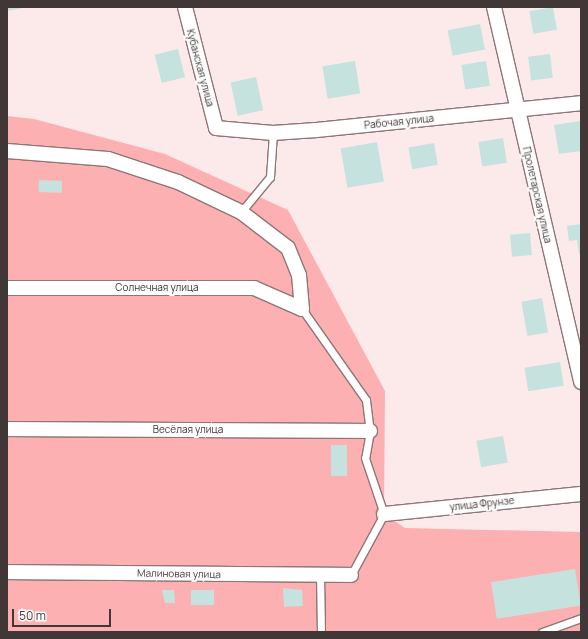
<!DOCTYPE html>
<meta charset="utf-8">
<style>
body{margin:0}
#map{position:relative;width:588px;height:639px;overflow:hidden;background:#fceaea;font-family:Manrope,sans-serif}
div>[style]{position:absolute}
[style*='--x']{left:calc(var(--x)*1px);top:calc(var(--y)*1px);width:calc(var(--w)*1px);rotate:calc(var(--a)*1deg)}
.green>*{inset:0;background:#fcb0b2}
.building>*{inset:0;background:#c5e2de;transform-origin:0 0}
.roads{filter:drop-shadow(1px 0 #8f7576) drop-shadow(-1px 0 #8f7576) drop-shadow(0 1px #8f7576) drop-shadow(0 -1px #8f7576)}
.lane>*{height:7px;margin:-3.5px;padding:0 3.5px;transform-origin:3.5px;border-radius:3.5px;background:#fff}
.street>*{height:14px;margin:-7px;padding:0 7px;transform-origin:7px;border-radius:7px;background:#fff}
span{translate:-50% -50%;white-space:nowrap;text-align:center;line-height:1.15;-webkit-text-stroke:4px #fcfcfc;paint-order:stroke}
.street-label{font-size:10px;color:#423737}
.frame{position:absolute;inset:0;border:8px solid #423737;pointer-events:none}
.scale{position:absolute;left:12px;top:609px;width:99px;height:18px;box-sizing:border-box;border:2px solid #423737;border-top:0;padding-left:5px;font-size:12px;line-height:14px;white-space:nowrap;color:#423737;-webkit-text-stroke:3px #fcfcfc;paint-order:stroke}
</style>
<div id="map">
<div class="green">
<i style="clip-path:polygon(7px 116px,34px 119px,165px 154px,288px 210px,385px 391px,384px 514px,405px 528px,581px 532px,581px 632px,7px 632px)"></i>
</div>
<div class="building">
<i style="clip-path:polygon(7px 7px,23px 7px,23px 8px,7px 11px)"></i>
<i style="left:553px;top:7px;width:23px;height:24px;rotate:80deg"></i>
<i style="left:480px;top:24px;width:26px;height:33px;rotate:79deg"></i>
<i style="left:178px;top:49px;width:29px;height:24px;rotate:76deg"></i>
<i style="left:550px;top:54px;width:24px;height:22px;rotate:83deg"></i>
<i style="left:355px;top:61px;width:33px;height:33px;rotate:81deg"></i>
<i style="left:486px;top:61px;width:25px;height:25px;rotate:81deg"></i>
<i style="left:256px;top:77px;width:34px;height:26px;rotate:78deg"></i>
<i style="clip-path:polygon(580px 121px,581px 151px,559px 154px,554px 125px)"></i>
<i style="left:503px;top:138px;width:25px;height:25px;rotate:81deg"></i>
<i style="left:377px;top:142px;width:40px;height:37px;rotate:80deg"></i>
<i style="left:434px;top:143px;width:22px;height:26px;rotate:80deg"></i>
<i style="left:39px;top:180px;width:23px;height:12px;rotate:2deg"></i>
<i style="clip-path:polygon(581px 224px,581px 254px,579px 254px,577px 240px,569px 241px,567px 226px)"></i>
<i style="left:530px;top:233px;width:22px;height:20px;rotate:85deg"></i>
<i style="left:542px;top:298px;width:35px;height:21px;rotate:80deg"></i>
<i style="left:560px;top:362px;width:24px;height:36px;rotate:81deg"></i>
<i style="left:503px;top:436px;width:27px;height:27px;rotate:80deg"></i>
<i style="left:331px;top:445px;width:16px;height:31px"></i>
<i style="left:575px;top:569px;width:37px;height:85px;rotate:81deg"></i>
<i style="clip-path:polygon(283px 588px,302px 590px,303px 606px,284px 607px)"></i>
<i style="clip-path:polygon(162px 590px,174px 590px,175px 603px,165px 603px)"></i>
<i style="left:191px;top:590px;width:23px;height:15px"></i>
</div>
<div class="roads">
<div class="lane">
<i style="--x:241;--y:212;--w:45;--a:-50.4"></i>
<i style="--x:270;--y:177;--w:44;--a:-86.1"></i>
<i style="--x:302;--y:309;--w:111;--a:54.9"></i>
<i style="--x:366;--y:400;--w:31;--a:83"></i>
<i style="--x:370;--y:431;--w:27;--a:100"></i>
<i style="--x:365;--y:458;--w:59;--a:71.3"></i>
<i style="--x:384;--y:514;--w:69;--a:118.4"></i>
<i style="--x:320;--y:575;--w:57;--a:89"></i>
<i style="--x:542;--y:632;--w:41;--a:-19.7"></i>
</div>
<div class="street">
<i style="--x:185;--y:7;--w:125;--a:75.6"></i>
<i style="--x:216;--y:128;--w:57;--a:5"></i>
<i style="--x:273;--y:133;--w:43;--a:-4"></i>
<i style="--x:316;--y:130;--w:266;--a:-5.8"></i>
<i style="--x:494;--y:7;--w:385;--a:76.9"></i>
<i style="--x:7;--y:151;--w:101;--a:4.5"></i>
<i style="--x:108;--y:159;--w:74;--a:18.2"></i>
<i style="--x:178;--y:182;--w:70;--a:25.5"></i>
<i style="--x:241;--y:212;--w:59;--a:37.5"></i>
<i style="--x:288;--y:248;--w:29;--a:68"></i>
<i style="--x:299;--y:275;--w:34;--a:85"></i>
<i style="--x:302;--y:309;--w:52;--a:-156.4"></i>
<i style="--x:254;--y:288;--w:247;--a:180"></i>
<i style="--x:7;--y:429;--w:363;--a:0.3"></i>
<i style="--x:384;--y:514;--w:198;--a:-5.8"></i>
<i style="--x:7;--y:572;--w:344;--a:0.5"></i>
</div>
</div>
<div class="street-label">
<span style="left:200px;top:68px;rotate:75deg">Кубанская улица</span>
<span style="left:399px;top:122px;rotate:-6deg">Рабочая улица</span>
<span style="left:537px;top:195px;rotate:77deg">Пролетарская улица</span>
<span style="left:157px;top:288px">Солнечная улица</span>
<span style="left:188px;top:430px">Весёлая улица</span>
<span style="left:482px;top:504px;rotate:-6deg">улица Фрунзе</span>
<span style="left:179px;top:574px;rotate:1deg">Малиновая улица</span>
</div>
<div class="frame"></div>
<div class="scale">50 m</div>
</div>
